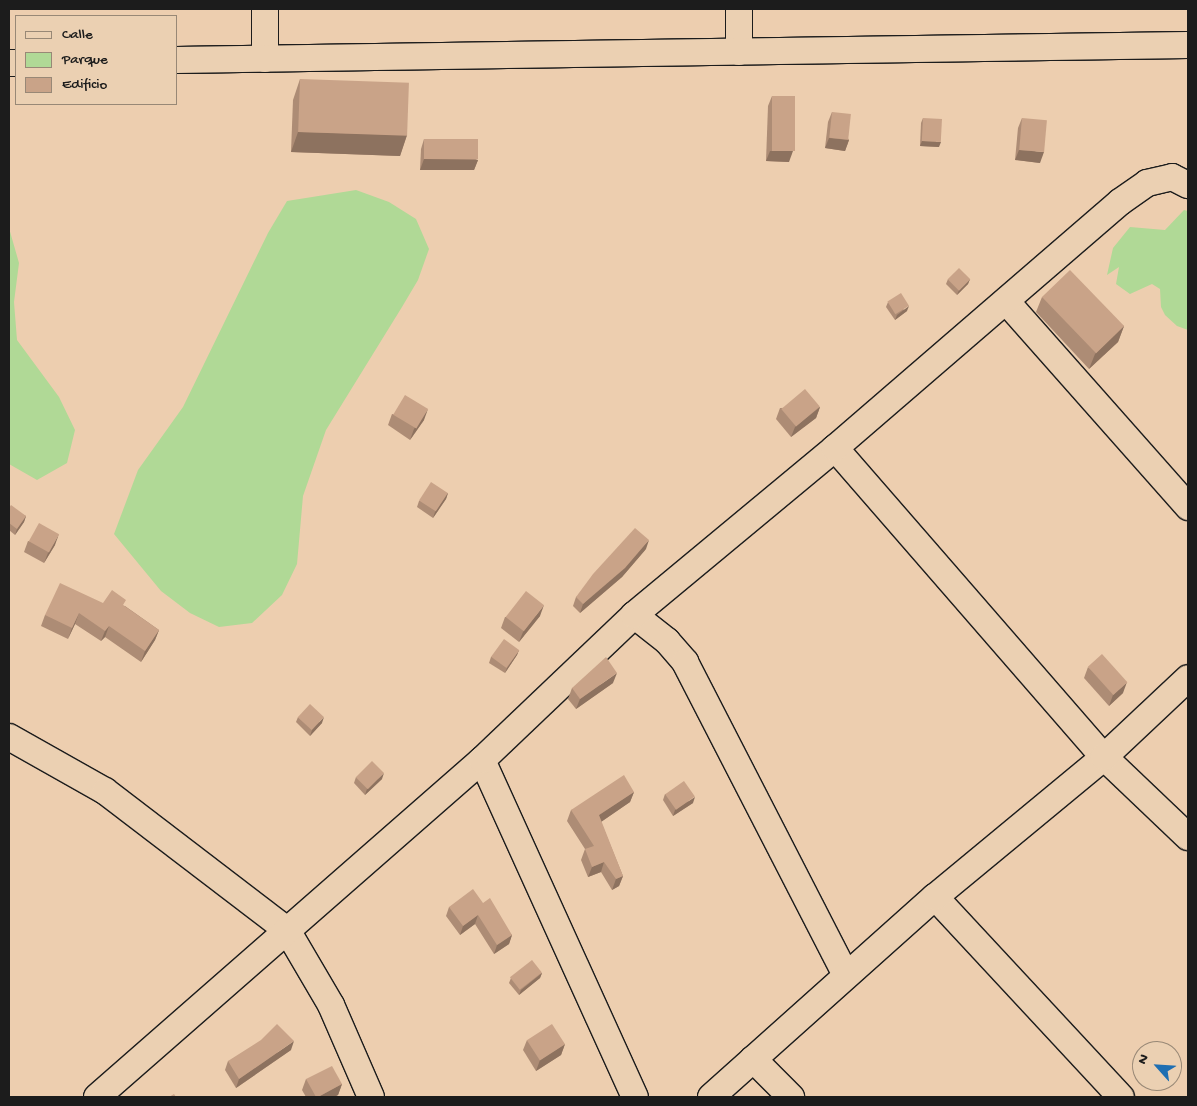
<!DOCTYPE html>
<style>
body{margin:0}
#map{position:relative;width:1197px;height:1106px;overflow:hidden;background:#edceaf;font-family:"Gochi Hand",sans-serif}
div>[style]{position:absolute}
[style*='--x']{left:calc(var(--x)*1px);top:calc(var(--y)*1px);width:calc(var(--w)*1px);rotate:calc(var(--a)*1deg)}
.green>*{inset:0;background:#b0d996}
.roads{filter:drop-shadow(1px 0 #1c1c1c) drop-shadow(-1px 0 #1c1c1c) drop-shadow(0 1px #1c1c1c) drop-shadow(0 -1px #1c1c1c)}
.minor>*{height:26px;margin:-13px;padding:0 13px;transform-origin:13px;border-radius:13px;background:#ebd0b2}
.wall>*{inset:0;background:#ad8c75}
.shaded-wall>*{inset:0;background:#8d725f}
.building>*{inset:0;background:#c9a388;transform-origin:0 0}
span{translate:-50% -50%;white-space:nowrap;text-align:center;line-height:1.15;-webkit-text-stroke:4px #ebd0b2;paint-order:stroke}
.frame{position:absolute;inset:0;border:10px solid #1c1c1c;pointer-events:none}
.legend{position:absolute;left:15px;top:15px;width:162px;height:90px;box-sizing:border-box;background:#ebd0b2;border:1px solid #988876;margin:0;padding:6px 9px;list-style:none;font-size:15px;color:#1c1c1c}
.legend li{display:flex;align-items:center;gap:10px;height:25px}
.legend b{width:25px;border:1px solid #988876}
.north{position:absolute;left:1132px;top:1041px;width:50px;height:50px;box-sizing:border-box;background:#ebd0b2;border:1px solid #988876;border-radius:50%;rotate:296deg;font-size:14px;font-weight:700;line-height:20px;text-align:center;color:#1c1c1c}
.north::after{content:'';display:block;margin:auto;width:18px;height:22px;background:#1f6fb2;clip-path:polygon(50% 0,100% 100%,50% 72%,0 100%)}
</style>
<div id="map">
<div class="green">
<i style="clip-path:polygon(356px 190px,389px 202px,416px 219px,429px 249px,418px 280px,402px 307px,326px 430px,303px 496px,297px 564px,282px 595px,252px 623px,219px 627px,190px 613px,161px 591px,114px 534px,138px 470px,183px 407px,268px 233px,287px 201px)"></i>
<i style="clip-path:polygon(1184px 210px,1188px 211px,1188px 330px,1177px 326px,1165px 315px,1161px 307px,1160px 289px,1152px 284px,1130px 294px,1116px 284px,1119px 267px,1107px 275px,1113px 248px,1130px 227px,1165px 230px)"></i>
<i style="clip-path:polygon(9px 228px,19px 263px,14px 302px,17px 340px,59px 397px,75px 430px,67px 463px,37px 480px,9px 464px)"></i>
</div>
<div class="roads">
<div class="minor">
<i style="--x:265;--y:9;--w:50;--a:90"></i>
<i style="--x:739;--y:9;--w:43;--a:90"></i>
<i style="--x:176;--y:60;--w:1012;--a:-0.85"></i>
<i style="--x:9;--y:63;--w:7;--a:0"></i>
<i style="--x:1006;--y:301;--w:275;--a:48.5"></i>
<i style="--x:835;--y:448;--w:410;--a:49"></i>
<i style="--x:1104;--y:757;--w:116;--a:43.6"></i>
<i style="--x:634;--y:615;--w:42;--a:38.2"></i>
<i style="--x:667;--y:641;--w:28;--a:49"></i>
<i style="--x:685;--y:662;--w:352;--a:62.8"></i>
<i style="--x:9;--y:737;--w:110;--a:29.4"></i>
<i style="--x:105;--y:791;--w:229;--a:37.4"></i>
<i style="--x:287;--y:930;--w:87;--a:59.6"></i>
<i style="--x:331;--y:1005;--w:100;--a:66.5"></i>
<i style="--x:482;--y:760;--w:370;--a:65.6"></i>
<i style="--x:935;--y:897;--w:273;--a:47.1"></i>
<i style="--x:753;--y:1059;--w:54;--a:45"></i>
<i style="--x:97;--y:1097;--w:512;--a:-41.2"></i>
<i style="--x:482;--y:760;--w:210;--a:-43.6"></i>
<i style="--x:634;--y:615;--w:261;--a:-39.7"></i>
<i style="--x:835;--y:448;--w:376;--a:-40.8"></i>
<i style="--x:1120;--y:202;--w:33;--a:-35"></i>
<i style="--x:1147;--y:183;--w:26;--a:-13"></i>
<i style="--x:1172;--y:177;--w:18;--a:27"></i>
<i style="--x:711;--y:1097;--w:300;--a:-41.8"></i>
<i style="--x:935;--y:897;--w:219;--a:-39.6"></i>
<i style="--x:1104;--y:757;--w:115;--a:-43.2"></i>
</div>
</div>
<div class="wall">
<i style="clip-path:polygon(300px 79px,407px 135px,400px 156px,291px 152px,293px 100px)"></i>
<i style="clip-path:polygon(772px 96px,789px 162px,766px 161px,768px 106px)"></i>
<i style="clip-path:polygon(832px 112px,849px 140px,845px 151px,825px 148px,828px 122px)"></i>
<i style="clip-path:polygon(923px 118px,939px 147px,920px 146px,921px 123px)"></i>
<i style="clip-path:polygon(1022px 118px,1040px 163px,1015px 160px,1018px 128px)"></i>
<i style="clip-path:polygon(424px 139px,478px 160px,474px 170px,420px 170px,421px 149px)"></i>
<i style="clip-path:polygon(948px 279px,970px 279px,968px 284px,957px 295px,946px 284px)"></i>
<i style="clip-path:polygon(1042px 297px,1124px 326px,1118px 342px,1089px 369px,1036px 312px)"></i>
<i style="clip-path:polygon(888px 302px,907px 311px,895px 320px,886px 307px)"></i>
<i style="clip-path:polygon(820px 407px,816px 418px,791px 437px,776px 419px,780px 408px)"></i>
<i style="clip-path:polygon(392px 414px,424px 420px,410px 440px,388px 425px)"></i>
<i style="clip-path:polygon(448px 493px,446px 499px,433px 518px,417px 507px,419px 501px)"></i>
<i style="clip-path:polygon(9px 508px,26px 516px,24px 522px,15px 535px,9px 530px)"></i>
<i style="clip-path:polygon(28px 541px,55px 545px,44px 563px,24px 552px)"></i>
<i style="clip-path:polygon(646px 549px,622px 577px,580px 613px,573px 606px,576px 597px)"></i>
<i style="clip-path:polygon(103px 603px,125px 606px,159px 630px,155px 640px,141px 662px,105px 637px,101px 641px,75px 624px,68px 639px,41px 626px,45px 615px)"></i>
<i style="clip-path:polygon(540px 616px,519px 642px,501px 628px,505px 617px)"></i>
<i style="clip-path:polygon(519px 650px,517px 655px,505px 673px,489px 663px,491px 657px)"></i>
<i style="clip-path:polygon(1088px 667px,1123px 693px,1109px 706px,1084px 678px)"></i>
<i style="clip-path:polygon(613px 683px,576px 709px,568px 699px,572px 688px)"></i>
<i style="clip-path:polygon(298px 717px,322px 723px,310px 736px,296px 722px)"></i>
<i style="clip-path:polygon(356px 777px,382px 779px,365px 795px,354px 783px)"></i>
<i style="clip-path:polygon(634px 792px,630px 802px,601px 822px,623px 876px,619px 886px,612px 890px,601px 872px,588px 877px,581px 860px,585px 849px,567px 821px,571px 810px)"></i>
<i style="clip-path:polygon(665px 794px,693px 803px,673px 816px,663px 800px)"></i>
<i style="clip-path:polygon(483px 903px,512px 935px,509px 944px,494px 954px,475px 924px,460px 935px,446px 916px,449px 907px)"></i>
<i style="clip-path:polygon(542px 973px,540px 978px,519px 995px,509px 983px,511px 978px)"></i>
<i style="clip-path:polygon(527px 1040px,565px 1044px,561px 1055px,536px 1071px,523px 1050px)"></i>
<i style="clip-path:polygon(291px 1050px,236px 1088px,225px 1070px,228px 1061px)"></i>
<i style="clip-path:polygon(306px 1079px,342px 1084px,338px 1095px,334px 1097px,306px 1097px,302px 1090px)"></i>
</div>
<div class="shaded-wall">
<i style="clip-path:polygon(298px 132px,407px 135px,400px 156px,291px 152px)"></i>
<i style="clip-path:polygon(829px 138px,849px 140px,845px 151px,825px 148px)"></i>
<i style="clip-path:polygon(922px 141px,941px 142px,939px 147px,920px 146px)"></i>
<i style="clip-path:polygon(1019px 150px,1044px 152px,1040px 163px,1015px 160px)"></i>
<i style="clip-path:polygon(770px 151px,793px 151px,789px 162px,766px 161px)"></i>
<i style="clip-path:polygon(424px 159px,478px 160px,474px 170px,420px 170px)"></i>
<i style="clip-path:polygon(970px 279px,968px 284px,957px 295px,959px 290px)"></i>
<i style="clip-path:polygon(909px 306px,907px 311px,895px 320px,897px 315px)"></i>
<i style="clip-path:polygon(1124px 326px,1118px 342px,1089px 369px,1095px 354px)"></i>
<i style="clip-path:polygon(820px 407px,816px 418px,791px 437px,795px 427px)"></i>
<i style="clip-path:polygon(428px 409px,424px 420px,410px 440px,414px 429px)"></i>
<i style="clip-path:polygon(448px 493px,446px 499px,433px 518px,435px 512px)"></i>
<i style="clip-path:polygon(26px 516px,24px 522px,15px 535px,17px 529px)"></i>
<i style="clip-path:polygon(59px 534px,55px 545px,44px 563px,48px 553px)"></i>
<i style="clip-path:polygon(649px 540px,646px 549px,622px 577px,580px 613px,583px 604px)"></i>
<i style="clip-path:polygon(544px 605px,540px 616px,519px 642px,523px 632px)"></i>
<i style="clip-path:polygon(79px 613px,75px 624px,68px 639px,72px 628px)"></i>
<i style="clip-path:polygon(109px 626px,105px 637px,101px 641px,105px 631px)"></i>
<i style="clip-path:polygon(159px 630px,155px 640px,141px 662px,145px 651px)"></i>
<i style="clip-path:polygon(519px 650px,517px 655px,505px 673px,507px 668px)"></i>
<i style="clip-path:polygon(617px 673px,613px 683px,576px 709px,580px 699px)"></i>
<i style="clip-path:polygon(1127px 682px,1123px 693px,1109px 706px,1113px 695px)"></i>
<i style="clip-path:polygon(324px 717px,322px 723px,310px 736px,312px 730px)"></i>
<i style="clip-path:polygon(384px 773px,382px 779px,365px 795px,367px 789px)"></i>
<i style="clip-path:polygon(634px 792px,630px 802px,595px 826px,599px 815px)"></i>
<i style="clip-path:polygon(695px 797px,693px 803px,673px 816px,675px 810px)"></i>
<i style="clip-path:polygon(604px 862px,601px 872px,588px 877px,592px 867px)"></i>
<i style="clip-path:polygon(623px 876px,619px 886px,612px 890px,616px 879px)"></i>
<i style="clip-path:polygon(478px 915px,475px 924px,460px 935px,463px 926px)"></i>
<i style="clip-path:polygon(512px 935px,509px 944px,494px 954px,497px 945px)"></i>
<i style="clip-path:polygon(542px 973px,540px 978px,519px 995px,521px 990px)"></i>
<i style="clip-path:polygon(294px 1041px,291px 1050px,236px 1088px,239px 1079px)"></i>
<i style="clip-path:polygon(565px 1044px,561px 1055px,536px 1071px,540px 1060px)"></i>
<i style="clip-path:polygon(342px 1084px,338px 1095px,334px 1097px,318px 1097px)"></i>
</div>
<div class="building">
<i style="left:300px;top:79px;width:109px;height:53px;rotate:2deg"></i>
<i style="left:772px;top:96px;width:23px;height:55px"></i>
<i style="left:832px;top:112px;width:19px;height:26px;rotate:6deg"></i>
<i style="left:923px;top:118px;width:19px;height:23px;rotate:3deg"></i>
<i style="left:1022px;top:118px;width:25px;height:32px;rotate:5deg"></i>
<i style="left:424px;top:139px;width:54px;height:20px"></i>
<i style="left:959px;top:268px;width:16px;height:16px;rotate:45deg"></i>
<i style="left:1070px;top:270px;width:78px;height:39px;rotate:46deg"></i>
<i style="left:901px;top:293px;width:15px;height:16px;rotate:58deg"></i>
<i style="left:805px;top:389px;width:23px;height:31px;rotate:50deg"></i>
<i style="left:405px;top:395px;width:27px;height:23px;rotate:31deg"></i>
<i style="left:431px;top:482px;width:20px;height:22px;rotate:33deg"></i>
<i style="clip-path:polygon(11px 505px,26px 516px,17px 529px,9px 523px,9px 508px)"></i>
<i style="left:39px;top:523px;width:23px;height:21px;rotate:29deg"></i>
<i style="clip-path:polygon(635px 528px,649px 540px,625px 568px,583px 604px,576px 597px,593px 574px)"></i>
<i style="clip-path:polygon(60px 583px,103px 603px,112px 590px,126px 600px,123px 605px,159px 630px,145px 651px,109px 626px,105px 631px,79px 613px,72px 628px,45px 615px)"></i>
<i style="left:526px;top:591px;width:23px;height:33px;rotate:38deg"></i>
<i style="left:504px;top:639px;width:19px;height:22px;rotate:36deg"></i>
<i style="left:1102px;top:654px;width:38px;height:19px;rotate:48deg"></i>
<i style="clip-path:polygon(606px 657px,617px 673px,580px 699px,572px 688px)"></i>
<i style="left:310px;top:704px;width:19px;height:18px;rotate:43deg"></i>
<i style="left:372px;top:761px;width:17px;height:23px;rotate:45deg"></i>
<i style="clip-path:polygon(624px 775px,634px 792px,599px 815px,623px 876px,616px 879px,604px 862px,592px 867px,585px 849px,594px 846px,571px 810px)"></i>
<i style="left:684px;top:781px;width:19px;height:23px;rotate:55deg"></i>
<i style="clip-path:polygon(473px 889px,483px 903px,490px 898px,512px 935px,497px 945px,478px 915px,463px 926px,449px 907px)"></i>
<i style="left:532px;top:960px;width:16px;height:28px;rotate:52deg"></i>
<i style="clip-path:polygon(277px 1024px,294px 1041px,239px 1079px,228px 1061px,261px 1040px)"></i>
<i style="left:552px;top:1024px;width:24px;height:30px;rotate:57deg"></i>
<i style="clip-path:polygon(332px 1066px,342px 1084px,318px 1097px,316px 1097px,306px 1079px)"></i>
<i style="clip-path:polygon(174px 1094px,176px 1097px,169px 1097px)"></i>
</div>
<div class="frame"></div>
<ul class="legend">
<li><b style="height:6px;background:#ebd0b2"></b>Calle</li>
<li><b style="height:14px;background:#b0d996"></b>Parque</li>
<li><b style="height:14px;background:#c9a388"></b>Edificio</li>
</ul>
<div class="north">N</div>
</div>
